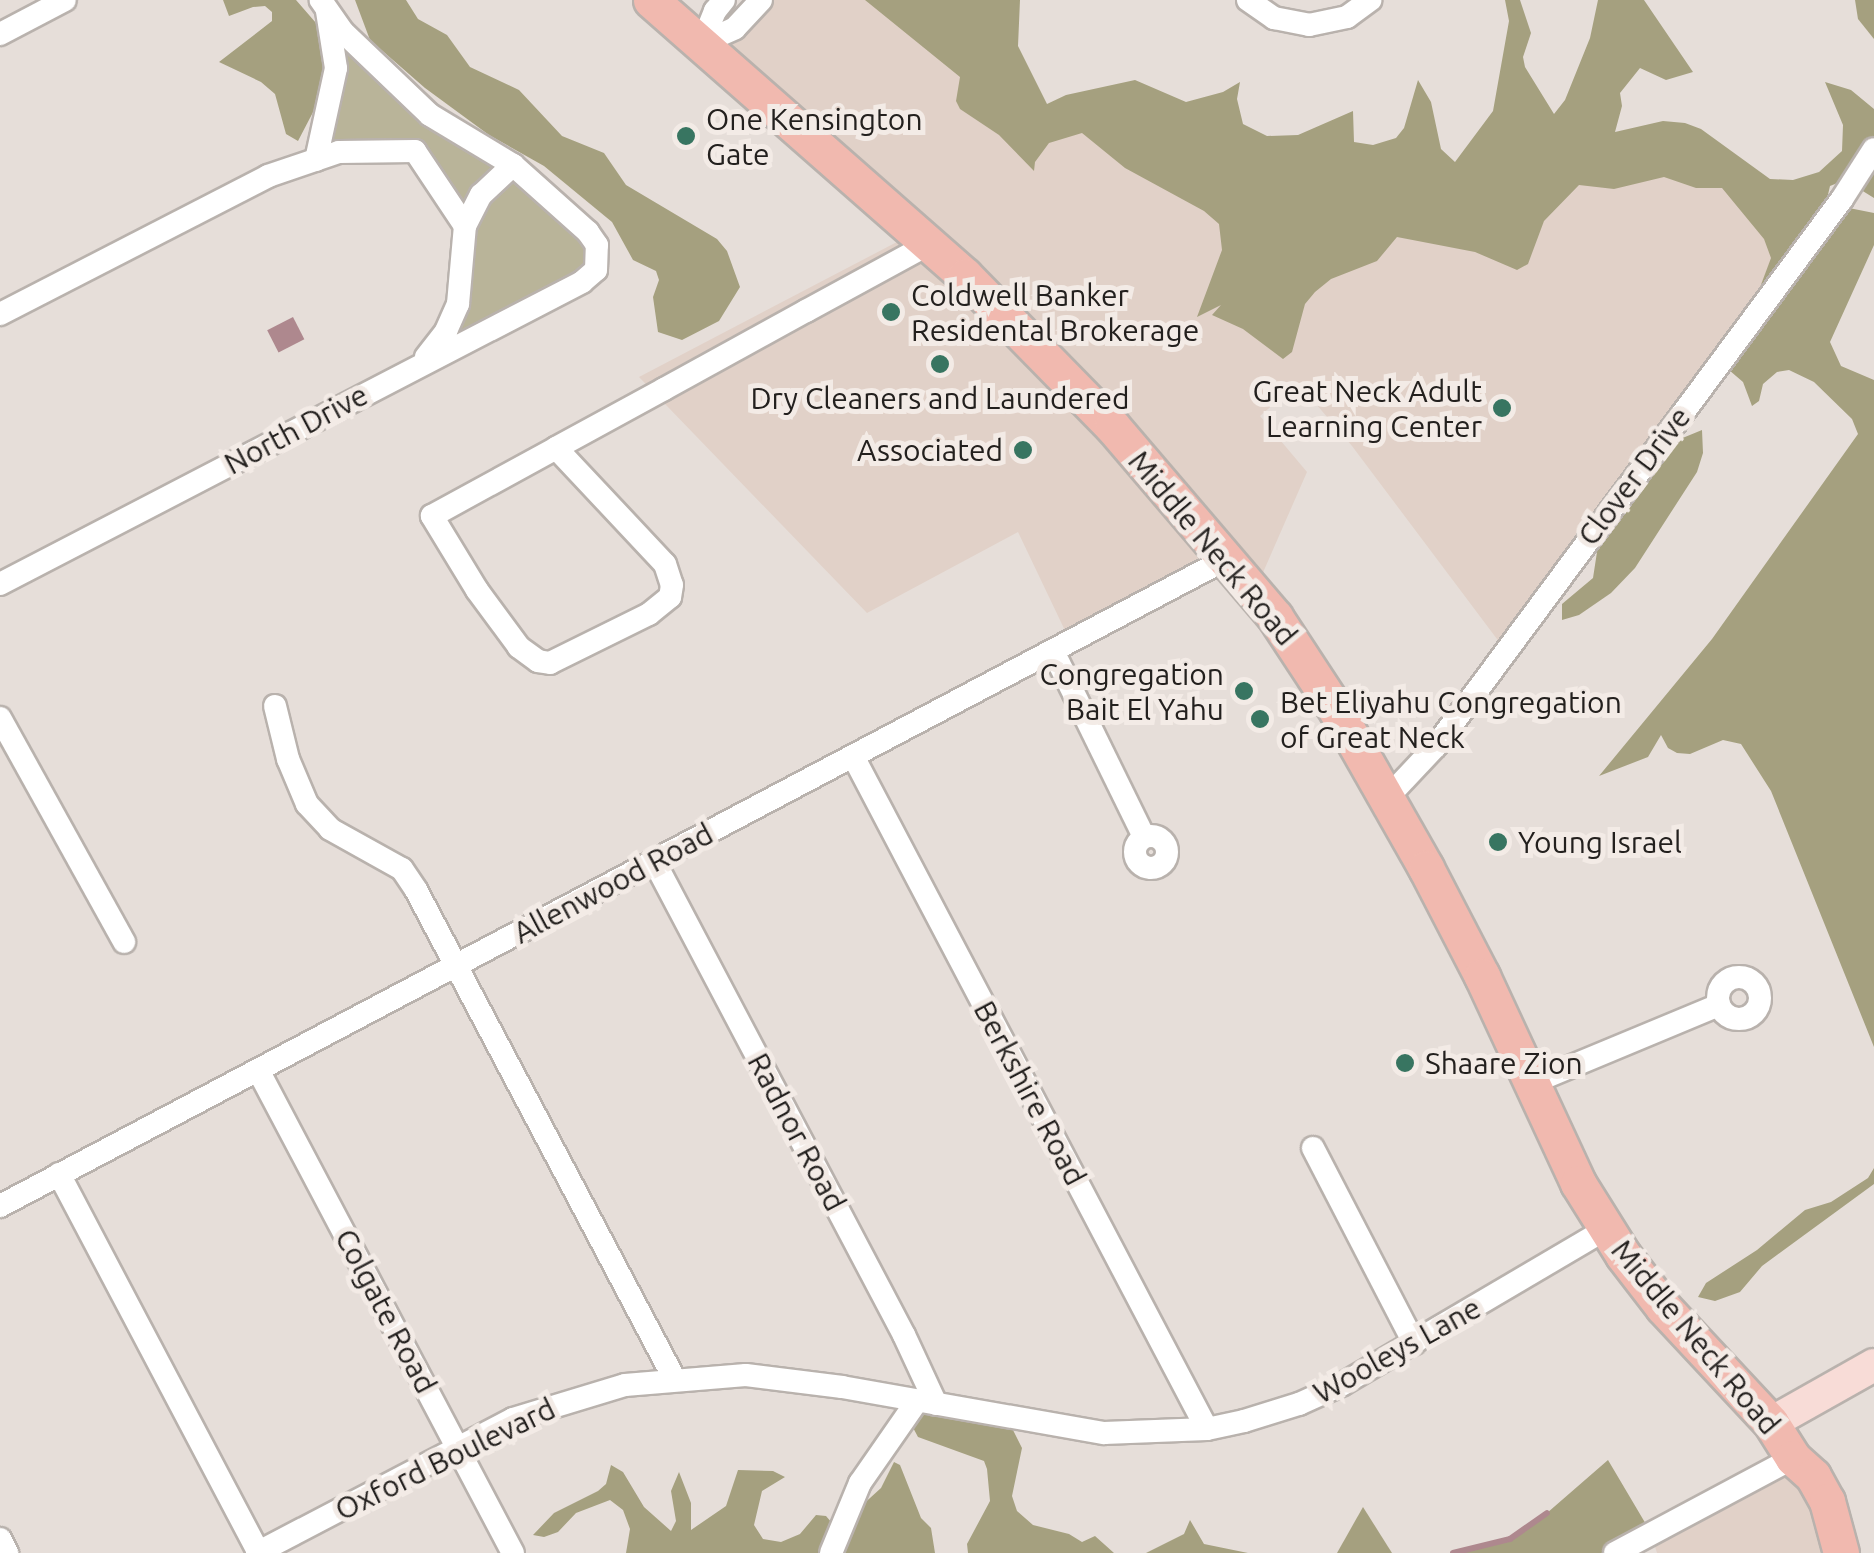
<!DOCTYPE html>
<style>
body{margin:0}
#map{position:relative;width:1874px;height:1553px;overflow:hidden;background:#e6ded9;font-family:Ubuntu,sans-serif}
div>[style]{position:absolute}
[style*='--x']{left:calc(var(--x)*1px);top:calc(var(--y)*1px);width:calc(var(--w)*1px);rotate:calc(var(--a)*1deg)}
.built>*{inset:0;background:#e1d1c8}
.green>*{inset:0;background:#b9b499}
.forest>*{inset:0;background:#a5a07f}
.water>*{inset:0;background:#ae888e;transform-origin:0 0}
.stream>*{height:6px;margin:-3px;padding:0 3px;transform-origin:3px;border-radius:3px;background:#ae888e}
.roads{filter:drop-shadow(2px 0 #b9b2ad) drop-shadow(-2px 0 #b9b2ad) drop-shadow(0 2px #b9b2ad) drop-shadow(0 -2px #b9b2ad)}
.street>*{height:22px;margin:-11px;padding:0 11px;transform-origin:11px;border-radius:11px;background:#fff}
.street>.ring{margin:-11px;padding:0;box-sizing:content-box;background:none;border:22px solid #fff;border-radius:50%}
.secondary>*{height:32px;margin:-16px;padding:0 16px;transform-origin:16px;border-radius:16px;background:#f8dcd7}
.primary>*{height:35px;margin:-17.5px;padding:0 17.5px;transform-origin:17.5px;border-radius:17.5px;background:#f1b9af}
.dots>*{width:28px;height:28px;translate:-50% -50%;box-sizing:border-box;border:5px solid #f3ebe6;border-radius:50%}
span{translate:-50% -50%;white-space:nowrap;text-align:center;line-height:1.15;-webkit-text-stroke:10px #f3ebe6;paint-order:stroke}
.poi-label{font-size:30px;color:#23201e}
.left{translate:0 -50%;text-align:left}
.right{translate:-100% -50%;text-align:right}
.street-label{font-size:30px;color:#23201e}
</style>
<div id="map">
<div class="built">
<i style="clip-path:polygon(760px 0,898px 0,1005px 113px,1070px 108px,1284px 264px,1604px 151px,1826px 216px,1506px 651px,1352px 446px,1298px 383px,1260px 416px,1307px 472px,1254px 593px,1226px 558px,1070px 641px,1018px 532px,867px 613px,639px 377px,916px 232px,702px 43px)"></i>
<i style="clip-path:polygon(1794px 1458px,1841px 1553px,1657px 1553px,1650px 1531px)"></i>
</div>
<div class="green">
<i style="clip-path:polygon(343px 32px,588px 232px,598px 264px,421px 364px,446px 331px,465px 226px,415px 151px,316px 160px)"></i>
</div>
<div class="forest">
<i style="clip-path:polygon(223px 0,296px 0,316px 23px,328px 67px,323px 93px,298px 141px,286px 134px,275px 94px,261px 82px,219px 62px,272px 21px,272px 12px,265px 6px,253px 7px,229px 16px)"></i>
<i style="clip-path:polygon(355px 0,406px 0,418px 19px,447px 35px,470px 67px,519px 90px,562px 136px,604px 153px,626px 185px,717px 239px,727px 251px,740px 287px,719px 321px,682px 340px,658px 332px,653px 297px,659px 280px,656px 271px,633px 260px,612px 222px,544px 166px,489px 135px,425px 88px,370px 40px)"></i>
<i style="clip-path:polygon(865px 0,1020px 0,1018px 46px,1047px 104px,1066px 95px,1135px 80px,1186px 102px,1223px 92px,1240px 82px,1237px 99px,1243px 124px,1267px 136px,1298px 135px,1353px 111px,1354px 142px,1373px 145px,1396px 138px,1404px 128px,1418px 80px,1431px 102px,1441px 149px,1455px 162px,1493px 111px,1509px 21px,1505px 0,1520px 0,1531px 33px,1523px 57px,1525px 67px,1554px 114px,1565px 100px,1590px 38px,1598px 0,1644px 0,1693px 72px,1666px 80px,1640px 68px,1620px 93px,1622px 106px,1615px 132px,1663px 121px,1685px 123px,1701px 129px,1770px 179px,1793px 180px,1819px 172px,1842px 151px,1843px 125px,1825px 82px,1851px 90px,1874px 109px,1874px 198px,1845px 180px,1830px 186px,1827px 199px,1829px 204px,1874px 213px,1874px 245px,1830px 342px,1841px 366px,1874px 380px,1874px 1047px,1771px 791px,1741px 744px,1723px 740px,1690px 754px,1677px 753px,1668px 748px,1661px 735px,1648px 757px,1599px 776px,1712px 639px,1858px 434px,1852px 419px,1814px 382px,1789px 370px,1777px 372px,1763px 384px,1759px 401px,1752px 406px,1743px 382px,1729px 370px,1771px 258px,1764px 239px,1722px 188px,1696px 188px,1664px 177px,1614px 189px,1579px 185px,1544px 221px,1528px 264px,1517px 270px,1475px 252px,1397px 237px,1377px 261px,1331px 279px,1315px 292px,1305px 304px,1292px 352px,1283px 359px,1243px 329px,1212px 315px,1221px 305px,1197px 317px,1222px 250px,1219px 224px,1204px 211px,1125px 168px,1082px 133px,1049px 143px,1035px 162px,1034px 171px,999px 135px,960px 109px,956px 101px,960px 77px)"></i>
<i style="clip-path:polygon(1855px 0,1874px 0,1874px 39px,1858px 19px)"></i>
<i style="clip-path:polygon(1702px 430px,1703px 453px,1697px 472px,1635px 568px,1611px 593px,1579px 615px,1562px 620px,1562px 604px,1593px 578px,1599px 539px,1668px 444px)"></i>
<i style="clip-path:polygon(1874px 1168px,1874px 1184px,1762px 1266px,1740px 1292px,1715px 1301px,1698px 1297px,1706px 1283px,1757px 1250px,1805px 1210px,1831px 1202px,1868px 1178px)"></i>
<i style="clip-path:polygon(930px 1409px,1013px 1430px,1022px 1448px,1012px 1496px,1017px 1511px,1033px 1525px,1069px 1534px,1082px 1542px,1095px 1536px,1114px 1553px,968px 1553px,967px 1544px,990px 1501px,987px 1469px,984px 1461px,918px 1437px,910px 1422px,915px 1414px)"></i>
<i style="clip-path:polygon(1608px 1460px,1650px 1531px,1611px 1553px,1453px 1553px,1510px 1539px,1547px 1513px)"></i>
<i style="clip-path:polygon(894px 1462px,900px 1465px,921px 1518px,931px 1528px,935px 1553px,626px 1553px,630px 1529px,623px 1510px,610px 1500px,576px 1513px,558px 1532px,544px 1537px,533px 1535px,554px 1513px,598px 1491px,606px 1484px,611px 1465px,623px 1472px,644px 1507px,671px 1531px,676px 1521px,671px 1491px,679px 1472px,691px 1503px,691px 1530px,726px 1506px,738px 1470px,773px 1471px,785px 1477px,762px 1491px,754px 1525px,763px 1539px,781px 1542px,800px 1534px,816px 1515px,826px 1516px,832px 1523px,859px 1508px,881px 1488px)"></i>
<i style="clip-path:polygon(1363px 1507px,1392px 1553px,1337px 1553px)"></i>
<i style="clip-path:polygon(1190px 1520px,1204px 1544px,1248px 1553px,1146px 1553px,1184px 1534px)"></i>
</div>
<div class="water">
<i style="left:293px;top:317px;width:25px;height:29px;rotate:63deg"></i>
</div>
<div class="stream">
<i style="--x:1453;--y:1553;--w:59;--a:-13.8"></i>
<i style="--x:1510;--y:1539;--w:45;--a:-35.1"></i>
</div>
<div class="roads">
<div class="street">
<i style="--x:1248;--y:0;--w:32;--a:35"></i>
<i style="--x:1274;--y:18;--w:36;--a:11"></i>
<i style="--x:1309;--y:25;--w:39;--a:-12"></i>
<i style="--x:1347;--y:17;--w:29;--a:-36"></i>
<i style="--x:0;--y:34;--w:73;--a:-27.6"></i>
<i style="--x:702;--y:43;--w:36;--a:-24"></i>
<i style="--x:735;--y:28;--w:38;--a:-47"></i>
<i style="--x:702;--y:43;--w:35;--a:-68"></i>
<i style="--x:715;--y:11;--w:14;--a:-51"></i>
<i style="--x:316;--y:160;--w:94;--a:-77.7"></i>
<i style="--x:336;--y:68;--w:58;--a:-99"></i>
<i style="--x:0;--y:314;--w:301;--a:-27.2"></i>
<i style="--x:268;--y:176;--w:75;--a:-18.7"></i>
<i style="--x:339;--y:152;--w:76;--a:-0.8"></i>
<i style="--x:415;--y:151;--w:90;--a:56.3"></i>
<i style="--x:426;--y:357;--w:33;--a:-52"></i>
<i style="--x:446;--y:331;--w:30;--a:-66"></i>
<i style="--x:458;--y:304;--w:78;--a:-84.9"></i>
<i style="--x:465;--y:226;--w:35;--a:-63"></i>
<i style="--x:481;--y:195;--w:44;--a:-43.2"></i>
<i style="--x:556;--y:448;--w:159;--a:46.8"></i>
<i style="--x:665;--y:564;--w:22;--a:72"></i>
<i style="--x:672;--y:585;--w:12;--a:99"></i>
<i style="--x:670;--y:597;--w:27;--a:141"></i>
<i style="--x:649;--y:614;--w:110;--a:153.7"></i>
<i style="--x:550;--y:663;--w:12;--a:-171"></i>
<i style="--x:538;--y:661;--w:24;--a:-144"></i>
<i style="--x:519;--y:647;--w:71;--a:-126.4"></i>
<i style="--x:477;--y:590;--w:87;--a:-121.3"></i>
<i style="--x:432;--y:516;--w:141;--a:-28.7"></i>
<i style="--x:556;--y:448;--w:123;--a:-28.6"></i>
<i style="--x:664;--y:389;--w:162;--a:-28.8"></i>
<i style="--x:806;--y:311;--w:140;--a:-28.6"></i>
<i style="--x:0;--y:584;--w:656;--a:-27.42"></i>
<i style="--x:582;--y:282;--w:18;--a:-41"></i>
<i style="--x:596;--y:270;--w:25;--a:-88"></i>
<i style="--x:597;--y:245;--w:16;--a:-125"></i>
<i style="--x:588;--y:232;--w:101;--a:-138.2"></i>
<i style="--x:513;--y:165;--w:97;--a:-148.9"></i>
<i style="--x:430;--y:115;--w:120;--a:-136.3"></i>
<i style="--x:343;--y:32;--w:39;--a:-125"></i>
<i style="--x:1053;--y:651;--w:207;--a:63.9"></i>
<i style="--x:275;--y:706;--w:55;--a:76.2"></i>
<i style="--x:288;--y:759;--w:49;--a:67.1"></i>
<i style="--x:307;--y:804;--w:34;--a:47"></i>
<i style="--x:330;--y:829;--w:82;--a:29.1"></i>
<i style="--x:402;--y:869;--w:25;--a:56"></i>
<i style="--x:416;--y:890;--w:552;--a:62.14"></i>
<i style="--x:0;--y:718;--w:256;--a:61"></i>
<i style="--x:853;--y:756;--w:760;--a:62.26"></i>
<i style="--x:1387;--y:798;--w:71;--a:-46.7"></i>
<i style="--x:1436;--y:746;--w:681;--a:-53.42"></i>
<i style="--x:1842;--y:199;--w:59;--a:-57.4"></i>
<i class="ring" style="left:1135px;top:836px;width:10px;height:10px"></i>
<i style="--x:654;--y:861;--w:536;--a:62.19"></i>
<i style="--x:904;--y:1335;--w:76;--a:65.1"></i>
<i class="ring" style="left:1718px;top:977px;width:20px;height:20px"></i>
<i style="--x:258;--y:1070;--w:546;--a:62.17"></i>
<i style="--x:1529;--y:1084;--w:206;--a:-22.6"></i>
<i style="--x:1313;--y:1148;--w:220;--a:62.6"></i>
<i style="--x:59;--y:1174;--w:429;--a:62.2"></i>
<i style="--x:0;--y:1206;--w:1386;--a:-27.82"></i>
<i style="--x:0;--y:1539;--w:16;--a:63"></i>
<i style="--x:257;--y:1553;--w:289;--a:-27.6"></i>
<i style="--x:513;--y:1419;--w:117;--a:-16.9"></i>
<i style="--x:625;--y:1385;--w:121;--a:-4.7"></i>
<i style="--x:746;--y:1375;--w:97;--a:7.1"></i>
<i style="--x:842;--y:1387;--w:266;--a:10"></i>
<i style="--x:1104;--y:1433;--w:103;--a:-2.2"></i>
<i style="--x:1207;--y:1429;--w:38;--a:-12"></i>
<i style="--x:1244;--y:1421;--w:58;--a:-17.2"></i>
<i style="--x:1299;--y:1404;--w:48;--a:-24.4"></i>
<i style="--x:1343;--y:1384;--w:305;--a:-30.5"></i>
<i style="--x:831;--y:1553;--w:76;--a:-67.5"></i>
<i style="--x:860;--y:1483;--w:100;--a:-55.2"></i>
<i style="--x:1615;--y:1553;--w:202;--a:-28.1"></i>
</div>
<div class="secondary">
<i style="--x:1771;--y:1423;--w:118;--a:-29.4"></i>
</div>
<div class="primary">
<i style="--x:651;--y:0;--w:418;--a:41.3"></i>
<i style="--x:965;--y:276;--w:210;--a:45.6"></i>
<i style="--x:1112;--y:426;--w:251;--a:49.5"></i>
<i style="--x:1275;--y:617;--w:115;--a:56.7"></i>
<i style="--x:1338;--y:713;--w:178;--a:60.4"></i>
<i style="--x:1426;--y:868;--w:122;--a:62.6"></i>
<i style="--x:1482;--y:976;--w:228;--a:65.1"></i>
<i style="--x:1578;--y:1183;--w:85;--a:58"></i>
<i style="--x:1623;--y:1255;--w:66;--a:52.4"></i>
<i style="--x:1663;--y:1307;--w:158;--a:47"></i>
<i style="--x:1771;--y:1423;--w:41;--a:57.8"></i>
<i style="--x:1793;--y:1458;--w:27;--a:42"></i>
<i style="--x:1813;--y:1476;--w:29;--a:61"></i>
<i style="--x:1827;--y:1501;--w:54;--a:74.9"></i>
</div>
</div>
<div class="dots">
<i style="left:686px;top:136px;background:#387561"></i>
<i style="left:891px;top:312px;background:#387561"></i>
<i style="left:940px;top:364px;background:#387561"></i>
<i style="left:1502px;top:408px;background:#387561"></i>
<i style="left:1023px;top:450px;background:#387561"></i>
<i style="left:1244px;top:691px;background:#387561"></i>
<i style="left:1260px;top:719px;background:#387561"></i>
<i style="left:1498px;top:842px;background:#387561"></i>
<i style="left:1405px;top:1063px;background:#387561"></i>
</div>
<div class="poi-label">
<span class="left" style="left:706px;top:136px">One Kensington<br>Gate</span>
<span class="left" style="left:911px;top:312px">Coldwell Banker<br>Residental Brokerage</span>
<span class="right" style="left:1482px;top:408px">Great Neck Adult<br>Learning Center</span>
<span style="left:940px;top:398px">Dry Cleaners and Laundered</span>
<span class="right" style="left:1003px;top:450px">Associated</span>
<span class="right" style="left:1224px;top:691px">Congregation<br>Bait El Yahu</span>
<span class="left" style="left:1280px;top:719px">Bet Eliyahu Congregation<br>of Great Neck</span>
<span class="left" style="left:1518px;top:842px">Young Israel</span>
<span class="left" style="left:1425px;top:1063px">Shaare Zion</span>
</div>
<div class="street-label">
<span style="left:296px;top:429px;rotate:-28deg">North Drive</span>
<span style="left:1634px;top:476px;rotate:-53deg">Clover Drive</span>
<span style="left:1213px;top:548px;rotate:50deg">Middle Neck Road</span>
<span style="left:613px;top:883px;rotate:-28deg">Allenwood Road</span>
<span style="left:1030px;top:1093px;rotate:62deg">Berkshire Road</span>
<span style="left:797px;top:1132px;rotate:62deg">Radnor Road</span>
<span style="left:386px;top:1311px;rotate:62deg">Colgate Road</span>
<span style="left:1696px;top:1337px;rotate:50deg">Middle Neck Road</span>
<span style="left:1397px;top:1350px;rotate:-29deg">Wooleys Lane</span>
<span style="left:445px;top:1459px;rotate:-26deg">Oxford Boulevard</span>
</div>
</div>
